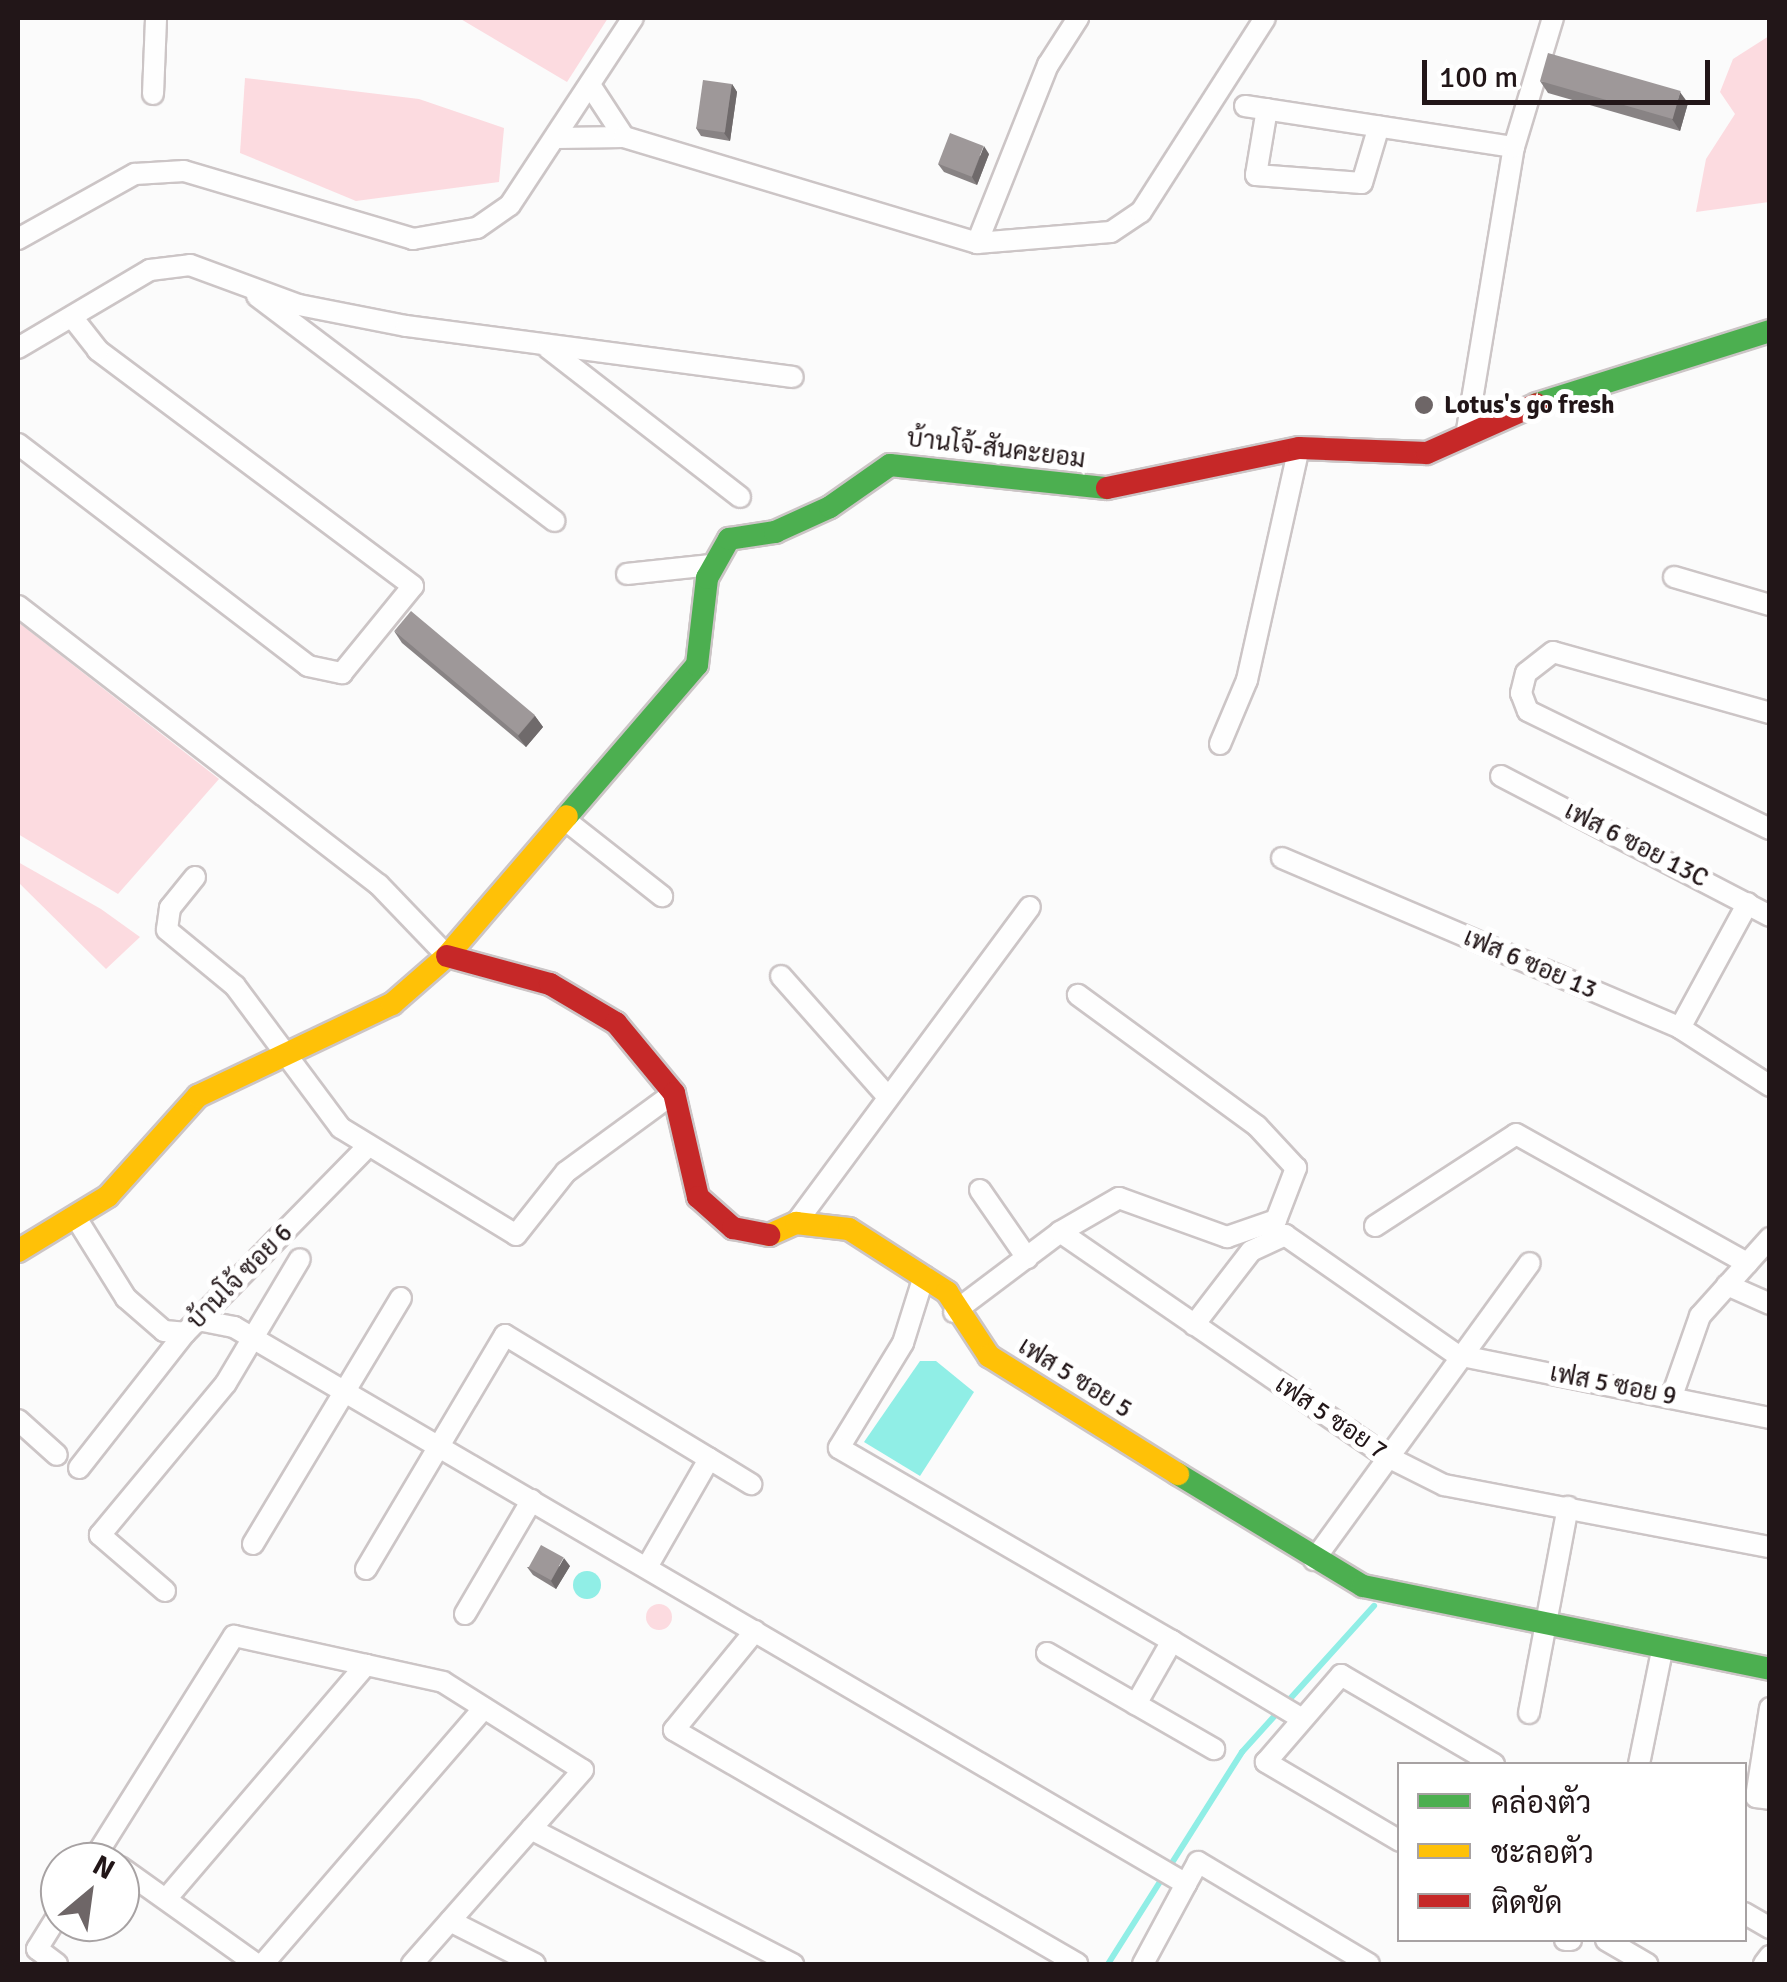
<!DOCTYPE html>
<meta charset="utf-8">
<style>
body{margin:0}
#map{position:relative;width:1787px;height:1982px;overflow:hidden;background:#fbfbfb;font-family:Signika,Sarabun,sans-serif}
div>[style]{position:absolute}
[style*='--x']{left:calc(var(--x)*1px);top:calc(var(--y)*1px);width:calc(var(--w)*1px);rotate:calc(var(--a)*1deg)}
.green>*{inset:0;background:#fcdbe0}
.round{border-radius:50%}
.water>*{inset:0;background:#90eee6}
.stream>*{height:6px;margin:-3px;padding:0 3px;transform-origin:3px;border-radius:3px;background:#90eee6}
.roads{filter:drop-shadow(2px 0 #ccc5c6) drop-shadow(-2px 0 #ccc5c6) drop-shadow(0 2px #ccc5c6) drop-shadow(0 -2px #ccc5c6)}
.street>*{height:20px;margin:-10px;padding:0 10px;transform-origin:10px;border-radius:10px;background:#fefefe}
.fast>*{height:22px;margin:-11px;padding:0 11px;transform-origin:11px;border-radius:11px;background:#4caf50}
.slow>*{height:22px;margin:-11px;padding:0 11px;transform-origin:11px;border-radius:11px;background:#ffc107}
.jam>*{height:22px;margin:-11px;padding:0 11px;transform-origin:11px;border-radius:11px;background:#c62828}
.wall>*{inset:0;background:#888384}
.shaded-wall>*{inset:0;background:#6f6a6b}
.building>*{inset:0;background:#9e9899;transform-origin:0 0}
.dots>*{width:28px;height:28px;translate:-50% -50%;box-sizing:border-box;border:5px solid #fff;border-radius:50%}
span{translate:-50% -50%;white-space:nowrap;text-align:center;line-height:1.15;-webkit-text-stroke:10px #fff;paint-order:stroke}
.poi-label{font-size:25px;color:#221618;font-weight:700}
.left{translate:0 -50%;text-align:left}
.street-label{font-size:25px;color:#221618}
.frame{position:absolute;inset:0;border:20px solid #221618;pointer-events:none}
.legend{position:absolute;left:1397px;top:1762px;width:350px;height:180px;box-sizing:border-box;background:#fff;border:2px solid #a7a2a3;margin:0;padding:12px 18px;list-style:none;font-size:30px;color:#221618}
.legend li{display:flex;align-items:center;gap:20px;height:50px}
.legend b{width:50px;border:2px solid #a7a2a3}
.north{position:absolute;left:40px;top:1842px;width:100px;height:100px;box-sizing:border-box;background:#fff;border:2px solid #a7a2a3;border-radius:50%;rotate:29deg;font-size:28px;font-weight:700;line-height:40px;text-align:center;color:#221618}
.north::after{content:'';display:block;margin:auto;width:35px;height:45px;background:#6e6667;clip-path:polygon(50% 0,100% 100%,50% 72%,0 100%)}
.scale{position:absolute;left:1422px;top:60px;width:288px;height:45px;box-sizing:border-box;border:5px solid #221618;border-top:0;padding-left:12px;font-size:30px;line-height:35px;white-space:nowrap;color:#221618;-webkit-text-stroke:8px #fff;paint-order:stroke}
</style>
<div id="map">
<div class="green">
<i style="clip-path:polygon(459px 18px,608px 18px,567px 82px)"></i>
<i style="clip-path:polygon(1769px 36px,1769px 202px,1696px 212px,1706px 159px,1735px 114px,1720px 92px,1733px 59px)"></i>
<i style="clip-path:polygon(245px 78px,419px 99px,504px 128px,499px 182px,356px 201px,240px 153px)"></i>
<i style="clip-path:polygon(18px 622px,219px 779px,118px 894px,18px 834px)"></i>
<i style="clip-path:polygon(18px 862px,101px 909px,140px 937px,106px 969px,18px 882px)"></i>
<i class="round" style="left:646px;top:1604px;width:26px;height:26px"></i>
</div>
<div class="water">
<i style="clip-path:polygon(920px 1361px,936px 1361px,974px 1392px,920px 1476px,864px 1442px)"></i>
<i class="round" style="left:573px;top:1571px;width:28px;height:28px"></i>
</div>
<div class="stream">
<i style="--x:1108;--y:1964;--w:251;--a:-57.7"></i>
<i style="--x:1242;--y:1752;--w:197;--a:-47.9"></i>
</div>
<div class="roads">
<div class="street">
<i style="--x:590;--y:85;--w:62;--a:56.8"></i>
<i style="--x:153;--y:94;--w:76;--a:-87.7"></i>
<i style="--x:1245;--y:106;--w:272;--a:8.7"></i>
<i style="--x:1267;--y:109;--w:67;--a:99.5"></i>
<i style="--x:1256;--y:175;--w:106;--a:4.3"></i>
<i style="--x:1362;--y:183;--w:59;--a:-73.4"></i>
<i style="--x:557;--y:138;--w:67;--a:-0.9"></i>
<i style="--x:624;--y:137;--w:369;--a:16.7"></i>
<i style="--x:977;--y:243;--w:134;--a:-4.7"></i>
<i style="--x:1111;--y:232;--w:36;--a:-34"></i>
<i style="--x:1141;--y:212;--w:230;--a:-57.4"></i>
<i style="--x:18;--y:239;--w:134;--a:-29.1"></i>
<i style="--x:135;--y:174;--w:49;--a:-3.5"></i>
<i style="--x:184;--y:171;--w:239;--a:16.5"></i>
<i style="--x:413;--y:239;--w:65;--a:-9.8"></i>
<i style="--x:477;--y:228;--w:40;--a:-34.9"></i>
<i style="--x:510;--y:205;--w:224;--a:-56.7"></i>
<i style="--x:977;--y:243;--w:192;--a:-68.3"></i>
<i style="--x:1048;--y:65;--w:56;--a:-57.4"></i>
<i style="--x:257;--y:296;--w:373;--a:37.1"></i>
<i style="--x:18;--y:348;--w:153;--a:-30.6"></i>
<i style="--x:150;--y:270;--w:40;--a:-7.1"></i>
<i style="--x:190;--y:265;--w:116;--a:20.2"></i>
<i style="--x:299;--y:305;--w:109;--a:11.1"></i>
<i style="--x:406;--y:326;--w:390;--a:7.5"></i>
<i style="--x:548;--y:348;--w:243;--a:37.8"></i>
<i style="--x:1466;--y:436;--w:293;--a:-80.6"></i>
<i style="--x:1514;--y:147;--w:135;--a:-73.2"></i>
<i style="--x:18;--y:444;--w:365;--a:37.4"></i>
<i style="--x:308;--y:666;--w:35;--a:12"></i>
<i style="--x:342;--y:673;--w:112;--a:-50.8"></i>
<i style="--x:413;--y:586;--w:394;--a:-143.2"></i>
<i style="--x:98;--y:350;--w:42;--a:-128.2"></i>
<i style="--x:627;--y:574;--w:84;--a:-6.1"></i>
<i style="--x:1674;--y:577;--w:100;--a:16.3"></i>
<i style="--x:18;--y:606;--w:456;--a:37.7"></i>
<i style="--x:379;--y:885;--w:98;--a:46.2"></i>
<i style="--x:1770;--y:713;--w:225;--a:-164.3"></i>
<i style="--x:1553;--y:652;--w:34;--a:142"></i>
<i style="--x:1526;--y:673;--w:21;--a:104"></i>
<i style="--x:1521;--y:693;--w:19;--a:69"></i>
<i style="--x:1528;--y:711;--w:269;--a:26"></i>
<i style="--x:1220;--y:744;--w:69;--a:-67.1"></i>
<i style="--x:1247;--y:680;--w:238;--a:-77.4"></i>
<i style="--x:1501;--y:776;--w:303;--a:27.5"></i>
<i style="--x:564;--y:819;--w:125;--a:38.2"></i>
<i style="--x:1282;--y:858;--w:433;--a:23.1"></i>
<i style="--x:1680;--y:1028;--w:107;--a:32.8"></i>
<i style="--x:195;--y:877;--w:40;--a:129"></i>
<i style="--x:170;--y:908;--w:22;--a:98"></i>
<i style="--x:167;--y:930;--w:88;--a:39.5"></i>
<i style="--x:235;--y:986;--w:177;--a:53.3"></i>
<i style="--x:341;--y:1128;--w:205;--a:31.4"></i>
<i style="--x:516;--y:1235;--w:80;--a:-51.6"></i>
<i style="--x:566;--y:1172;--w:134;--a:-36.2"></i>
<i style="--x:781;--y:976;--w:160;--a:48.5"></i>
<i style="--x:1680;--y:1028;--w:142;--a:-61.5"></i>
<i style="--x:980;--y:1190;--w:83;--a:55.3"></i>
<i style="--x:78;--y:1221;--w:91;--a:58.1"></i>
<i style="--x:126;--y:1298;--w:50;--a:41"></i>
<i style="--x:164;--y:1331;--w:21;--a:5"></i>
<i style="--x:185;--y:1333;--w:259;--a:-45.6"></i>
<i style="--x:796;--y:1223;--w:393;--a:-53.5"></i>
<i style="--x:1375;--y:1226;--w:168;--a:-33.1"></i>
<i style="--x:1516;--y:1134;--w:265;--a:29.2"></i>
<i style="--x:1060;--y:1232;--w:68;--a:-30"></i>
<i style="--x:1119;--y:1198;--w:115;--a:19.9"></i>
<i style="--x:1227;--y:1237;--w:52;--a:-19.1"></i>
<i style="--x:1276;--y:1220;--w:56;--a:-69"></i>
<i style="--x:1296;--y:1168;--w:57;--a:-132.9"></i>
<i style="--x:1257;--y:1126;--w:222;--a:-143.8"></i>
<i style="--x:924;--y:1276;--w:70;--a:107.4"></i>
<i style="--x:903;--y:1343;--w:123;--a:121.4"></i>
<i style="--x:839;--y:1448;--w:385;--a:30.1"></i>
<i style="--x:1172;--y:1641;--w:73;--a:119.7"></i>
<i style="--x:1727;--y:1285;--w:47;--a:23.8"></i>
<i style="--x:954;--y:1312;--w:133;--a:-37"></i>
<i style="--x:1060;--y:1232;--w:396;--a:34.5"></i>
<i style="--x:1386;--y:1456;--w:65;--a:26.6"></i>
<i style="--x:1444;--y:1485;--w:332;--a:10.8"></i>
<i style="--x:203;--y:1321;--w:32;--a:11"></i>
<i style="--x:234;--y:1327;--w:1103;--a:30.33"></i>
<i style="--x:1186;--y:1884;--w:91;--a:118.3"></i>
<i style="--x:1194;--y:1325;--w:93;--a:-52.4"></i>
<i style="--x:1251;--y:1251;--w:38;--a:-25"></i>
<i style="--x:1285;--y:1235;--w:210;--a:34.9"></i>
<i style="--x:1457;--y:1355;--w:319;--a:11.4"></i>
<i style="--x:1672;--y:1396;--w:85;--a:-70.7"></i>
<i style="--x:1700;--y:1316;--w:105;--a:-48.1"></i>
<i style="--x:18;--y:1420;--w:52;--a:41.9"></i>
<i style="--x:79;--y:1468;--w:172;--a:-51.9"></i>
<i style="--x:253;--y:1544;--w:287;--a:-59"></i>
<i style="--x:1314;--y:1560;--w:367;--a:-54"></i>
<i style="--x:647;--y:1567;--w:125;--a:-60.1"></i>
<i style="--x:366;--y:1569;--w:272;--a:-59.3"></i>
<i style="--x:505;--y:1335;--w:288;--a:31.2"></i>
<i style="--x:165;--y:1591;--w:86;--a:-139.3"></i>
<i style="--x:100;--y:1535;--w:197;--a:-50.3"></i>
<i style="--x:226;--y:1383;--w:144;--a:-59.2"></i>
<i style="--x:465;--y:1614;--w:132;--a:-59.6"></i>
<i style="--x:755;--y:1631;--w:128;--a:129.3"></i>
<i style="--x:674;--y:1730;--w:466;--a:30.1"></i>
<i style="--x:1172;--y:1641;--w:148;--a:30.9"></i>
<i style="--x:1047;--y:1653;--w:193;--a:29.9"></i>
<i style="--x:1770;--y:1708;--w:90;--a:98.9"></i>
<i style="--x:1756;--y:1797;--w:14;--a:8"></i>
<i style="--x:1529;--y:1713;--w:210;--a:-79.3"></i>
<i style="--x:1639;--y:1764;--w:120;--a:-78.5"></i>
<i style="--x:531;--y:1829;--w:295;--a:27.3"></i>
<i style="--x:1400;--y:1841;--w:156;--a:-149.5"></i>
<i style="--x:1266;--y:1762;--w:115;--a:-49.2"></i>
<i style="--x:1341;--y:1675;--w:177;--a:30.2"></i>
<i style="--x:92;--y:1862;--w:267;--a:-57.9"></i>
<i style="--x:234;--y:1636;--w:214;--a:12.4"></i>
<i style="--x:443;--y:1682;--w:165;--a:32.2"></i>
<i style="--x:583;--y:1770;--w:259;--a:131.4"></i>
<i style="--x:120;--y:1867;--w:167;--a:35.5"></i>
<i style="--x:1186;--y:1884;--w:25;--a:-61"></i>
<i style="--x:1198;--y:1862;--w:199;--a:30.8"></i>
<i style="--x:166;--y:1899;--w:308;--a:-49.5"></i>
<i style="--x:1744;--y:1913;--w:30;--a:30"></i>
<i style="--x:450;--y:1921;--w:95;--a:26.8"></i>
<i style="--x:1565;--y:1940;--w:6;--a:0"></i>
<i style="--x:1606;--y:1940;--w:48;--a:30.3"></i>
<i style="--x:57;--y:1964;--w:25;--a:-143"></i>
<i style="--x:37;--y:1949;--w:44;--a:-58.1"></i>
<i style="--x:263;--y:1964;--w:338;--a:-49.2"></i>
<i style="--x:1764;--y:1964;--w:10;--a:-53"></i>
</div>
<div class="fast">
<i style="--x:1537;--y:404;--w:244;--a:-17.4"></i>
<i style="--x:567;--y:816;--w:199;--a:-49.3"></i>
<i style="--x:697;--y:665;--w:88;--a:-83.4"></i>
<i style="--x:707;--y:578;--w:45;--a:-60.6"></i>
<i style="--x:729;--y:539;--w:47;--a:-8.7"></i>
<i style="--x:775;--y:532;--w:60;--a:-24.4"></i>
<i style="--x:830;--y:507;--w:73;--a:-35"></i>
<i style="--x:890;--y:465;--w:218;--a:6.1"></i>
<i style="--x:1178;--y:1474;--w:216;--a:31.2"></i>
<i style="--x:1363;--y:1586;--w:415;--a:11.5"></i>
</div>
<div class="slow">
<i style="--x:769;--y:1235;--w:30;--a:-24"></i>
<i style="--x:796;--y:1223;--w:53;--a:6.5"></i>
<i style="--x:849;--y:1229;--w:117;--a:32.7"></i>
<i style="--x:947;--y:1292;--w:77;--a:56.7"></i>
<i style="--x:989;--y:1356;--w:223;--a:32"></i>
<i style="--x:18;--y:1251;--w:105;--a:-31.4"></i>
<i style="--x:108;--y:1196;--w:135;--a:-48"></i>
<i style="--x:198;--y:1096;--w:215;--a:-25.4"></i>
<i style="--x:392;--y:1004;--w:73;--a:-41.1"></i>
<i style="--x:447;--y:956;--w:184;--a:-49.4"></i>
</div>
<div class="jam">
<i style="--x:1107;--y:488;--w:196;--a:-11.8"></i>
<i style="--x:1299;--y:448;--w:128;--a:2.2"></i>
<i style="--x:1427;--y:453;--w:120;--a:-24"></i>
<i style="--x:447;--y:956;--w:107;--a:15.2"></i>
<i style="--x:550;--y:984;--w:77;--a:30.6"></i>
<i style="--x:616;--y:1023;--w:91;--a:50.4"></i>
<i style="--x:674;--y:1093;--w:107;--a:77"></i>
<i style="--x:698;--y:1197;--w:47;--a:41.5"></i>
<i style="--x:733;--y:1228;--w:37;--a:11"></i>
</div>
</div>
<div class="wall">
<i style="clip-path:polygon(1540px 81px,1688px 103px,1680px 131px,1548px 93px)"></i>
<i style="clip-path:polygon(732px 84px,737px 92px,730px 141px,701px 136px,696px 128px)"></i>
<i style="clip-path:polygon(989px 154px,977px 185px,944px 172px,938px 164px)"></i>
<i style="clip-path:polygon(394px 631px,535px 716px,543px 727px,526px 747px,402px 643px)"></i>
<i style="clip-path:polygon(570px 1566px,556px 1589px,533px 1575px,527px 1567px)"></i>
</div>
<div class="shaded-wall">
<i style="clip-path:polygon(732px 84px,737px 92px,730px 141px,724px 133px)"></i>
<i style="clip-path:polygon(1680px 92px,1688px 103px,1680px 131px,1672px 119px)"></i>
<i style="clip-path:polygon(984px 146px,989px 154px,977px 185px,972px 177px)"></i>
<i style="clip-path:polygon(535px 716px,543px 727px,526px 747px,518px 736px)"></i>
<i style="clip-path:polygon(564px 1558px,570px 1566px,556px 1589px,551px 1581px)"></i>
</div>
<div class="building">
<i style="left:1548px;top:53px;width:138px;height:29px;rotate:16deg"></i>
<i style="left:703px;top:80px;width:29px;height:49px;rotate:8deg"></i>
<i style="left:950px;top:133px;width:36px;height:33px;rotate:21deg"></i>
<i style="left:411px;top:611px;width:162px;height:26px;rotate:40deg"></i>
<i style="left:541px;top:1545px;width:26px;height:26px;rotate:29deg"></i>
</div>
<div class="dots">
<i style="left:1424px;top:405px;background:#6e6667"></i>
</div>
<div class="poi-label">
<span class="left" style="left:1444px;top:405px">Lotus's go fresh</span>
</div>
<div class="street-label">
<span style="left:996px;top:449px;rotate:7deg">บ้านโจ้-สันคะยอม</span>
<span style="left:1636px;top:845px;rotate:27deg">เฟส 6 ซอย 13C</span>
<span style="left:1530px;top:964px;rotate:23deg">เฟส 6 ซอย 13</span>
<span style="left:240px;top:1277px;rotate:-45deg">บ้านโจ้ ซอย 6</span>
<span style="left:1075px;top:1378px;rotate:32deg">เฟส 5 ซอย 5</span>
<span style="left:1613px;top:1385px;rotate:11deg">เฟส 5 ซอย 9</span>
<span style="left:1331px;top:1418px;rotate:34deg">เฟส 5 ซอย 7</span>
</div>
<div class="frame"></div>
<ul class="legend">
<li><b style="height:12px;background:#4caf50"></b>คล่องตัว</li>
<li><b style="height:12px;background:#ffc107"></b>ชะลอตัว</li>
<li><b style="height:12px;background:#c62828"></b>ติดขัด</li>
</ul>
<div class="north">N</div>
<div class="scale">100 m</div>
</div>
